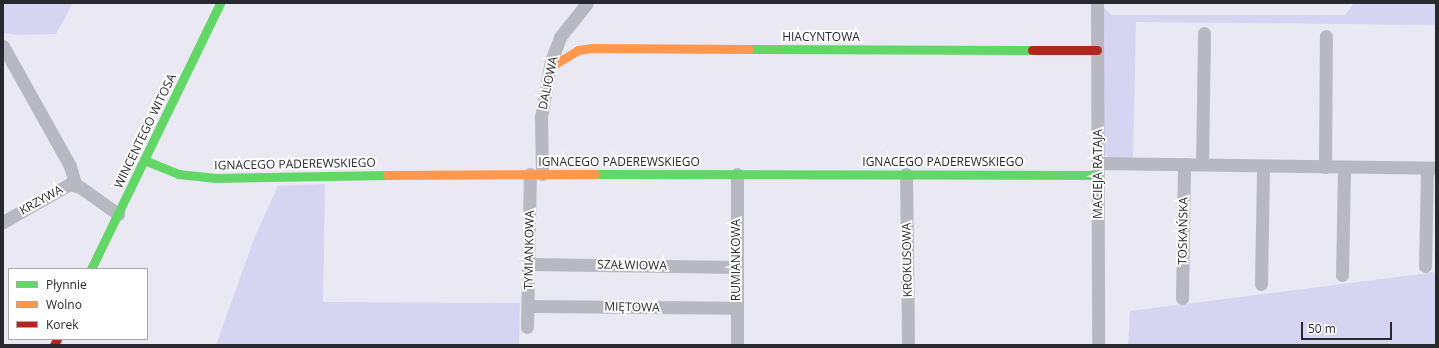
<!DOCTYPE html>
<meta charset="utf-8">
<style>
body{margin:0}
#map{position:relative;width:1439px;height:348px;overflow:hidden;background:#eae9f3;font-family:"Open Sans",sans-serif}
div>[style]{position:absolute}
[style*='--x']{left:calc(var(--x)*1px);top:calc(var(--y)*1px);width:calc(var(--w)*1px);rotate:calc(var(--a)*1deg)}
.green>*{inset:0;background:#d6d4f1}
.street>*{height:13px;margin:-6.5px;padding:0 6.5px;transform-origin:6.5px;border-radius:6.5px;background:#b8b8c2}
.fast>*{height:9px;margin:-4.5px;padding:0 4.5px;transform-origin:4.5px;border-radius:4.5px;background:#63d668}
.slow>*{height:9px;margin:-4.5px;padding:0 4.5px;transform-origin:4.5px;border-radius:4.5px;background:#ff974d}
.jam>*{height:9px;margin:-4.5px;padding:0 4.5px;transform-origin:4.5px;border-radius:4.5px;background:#b3261e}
span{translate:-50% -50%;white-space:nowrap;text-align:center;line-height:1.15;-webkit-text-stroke:4px #fff;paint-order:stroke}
.street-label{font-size:12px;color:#28282e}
.frame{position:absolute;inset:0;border:4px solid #28282e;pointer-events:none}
.legend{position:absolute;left:8px;top:268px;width:140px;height:72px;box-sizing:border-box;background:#fff;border:1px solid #a9a9ab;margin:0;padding:5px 7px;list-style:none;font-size:12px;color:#28282e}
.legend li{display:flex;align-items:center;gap:8px;height:20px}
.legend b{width:20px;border:1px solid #a9a9ab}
.scale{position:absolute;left:1301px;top:322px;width:91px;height:18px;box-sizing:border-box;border:2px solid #28282e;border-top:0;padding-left:5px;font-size:12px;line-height:14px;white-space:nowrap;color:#28282e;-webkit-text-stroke:3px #fff;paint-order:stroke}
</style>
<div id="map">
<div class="green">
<i style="clip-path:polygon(3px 3px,73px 3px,56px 34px,18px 35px,3px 33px)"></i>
<i style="clip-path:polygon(1354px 3px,1436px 3px,1436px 25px,1136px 22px,1133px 159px,1111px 159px,1104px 154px,1101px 5px,1112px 15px,1345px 15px)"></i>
<i style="clip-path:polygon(325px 184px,323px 302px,520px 303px,519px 345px,216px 345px,255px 236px,278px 186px)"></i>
<i style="clip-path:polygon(1436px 272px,1436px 345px,1128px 345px,1130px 311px)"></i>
</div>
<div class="street">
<i style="--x:1097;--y:3;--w:342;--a:89.8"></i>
<i style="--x:3;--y:46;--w:137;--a:60.8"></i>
<i style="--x:70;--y:166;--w:19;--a:74"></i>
<i style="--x:1098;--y:163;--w:338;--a:0.8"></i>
<i style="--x:1202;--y:164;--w:131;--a:-89.1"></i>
<i style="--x:1325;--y:167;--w:131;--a:-89.6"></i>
<i style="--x:542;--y:174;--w:57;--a:-91"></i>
<i style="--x:541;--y:117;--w:57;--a:-79.9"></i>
<i style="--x:551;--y:61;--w:26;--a:-69"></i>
<i style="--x:560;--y:37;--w:43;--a:-51.5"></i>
<i style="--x:737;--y:174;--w:171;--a:90"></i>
<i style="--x:906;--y:174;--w:171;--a:89.3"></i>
<i style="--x:3;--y:222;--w:77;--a:-29.6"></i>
<i style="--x:70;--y:184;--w:10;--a:17"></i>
<i style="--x:80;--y:187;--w:47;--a:35.4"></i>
<i style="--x:528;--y:264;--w:208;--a:0.8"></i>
<i style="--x:1425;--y:266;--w:98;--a:-88.8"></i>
<i style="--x:1342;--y:275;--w:108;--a:-88.9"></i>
<i style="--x:1261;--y:284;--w:118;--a:-89"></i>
<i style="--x:1182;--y:298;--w:134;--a:-89.1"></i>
<i style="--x:528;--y:306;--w:209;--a:0.5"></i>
<i style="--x:527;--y:327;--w:153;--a:-88.9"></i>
</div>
<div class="fast">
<i style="--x:749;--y:49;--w:283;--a:0.2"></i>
<i style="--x:144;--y:160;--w:37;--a:22"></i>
<i style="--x:178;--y:174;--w:36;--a:6"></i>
<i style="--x:214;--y:178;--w:173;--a:-1"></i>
<i style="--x:595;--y:174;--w:503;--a:0.11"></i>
<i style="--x:91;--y:269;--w:296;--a:-64.1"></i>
</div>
<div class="slow">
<i style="--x:550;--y:67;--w:33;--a:-31"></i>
<i style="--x:578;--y:50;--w:15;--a:-8"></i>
<i style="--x:593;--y:48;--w:156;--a:0.4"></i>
<i style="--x:387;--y:175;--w:208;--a:-0.3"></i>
</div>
<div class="jam">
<i style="--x:1032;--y:50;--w:65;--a:0"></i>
<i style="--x:54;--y:345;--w:7;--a:-63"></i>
</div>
<div class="street-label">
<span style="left:821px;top:37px">HIACYNTOWA</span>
<span style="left:548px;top:83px;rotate:-78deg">DALIOWA</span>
<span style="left:145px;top:131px;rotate:-64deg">WINCENTEGO WITOSA</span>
<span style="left:619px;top:162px">IGNACEGO PADEREWSKIEGO</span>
<span style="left:943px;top:162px">IGNACEGO PADEREWSKIEGO</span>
<span style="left:295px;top:164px;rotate:-1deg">IGNACEGO PADEREWSKIEGO</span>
<span style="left:1098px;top:174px;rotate:-90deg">MACIEJA RATAJA</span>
<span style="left:41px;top:200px;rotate:-29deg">KRZYWA</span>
<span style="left:1183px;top:231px;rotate:-89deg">TOSKAŃSKA</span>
<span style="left:529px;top:250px;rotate:-89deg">TYMIANKOWA</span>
<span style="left:736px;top:260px;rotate:-90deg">RUMIANKOWA</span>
<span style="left:907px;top:260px;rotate:-91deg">KROKUSOWA</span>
<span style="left:632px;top:265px;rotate:1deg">SZAŁWIOWA</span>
<span style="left:632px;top:307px;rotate:1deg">MIĘTOWA</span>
</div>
<div class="frame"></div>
<ul class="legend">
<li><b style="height:5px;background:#63d668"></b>Płynnie</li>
<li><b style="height:5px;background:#ff974d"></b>Wolno</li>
<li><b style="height:5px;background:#b3261e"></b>Korek</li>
</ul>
<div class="scale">50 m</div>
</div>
